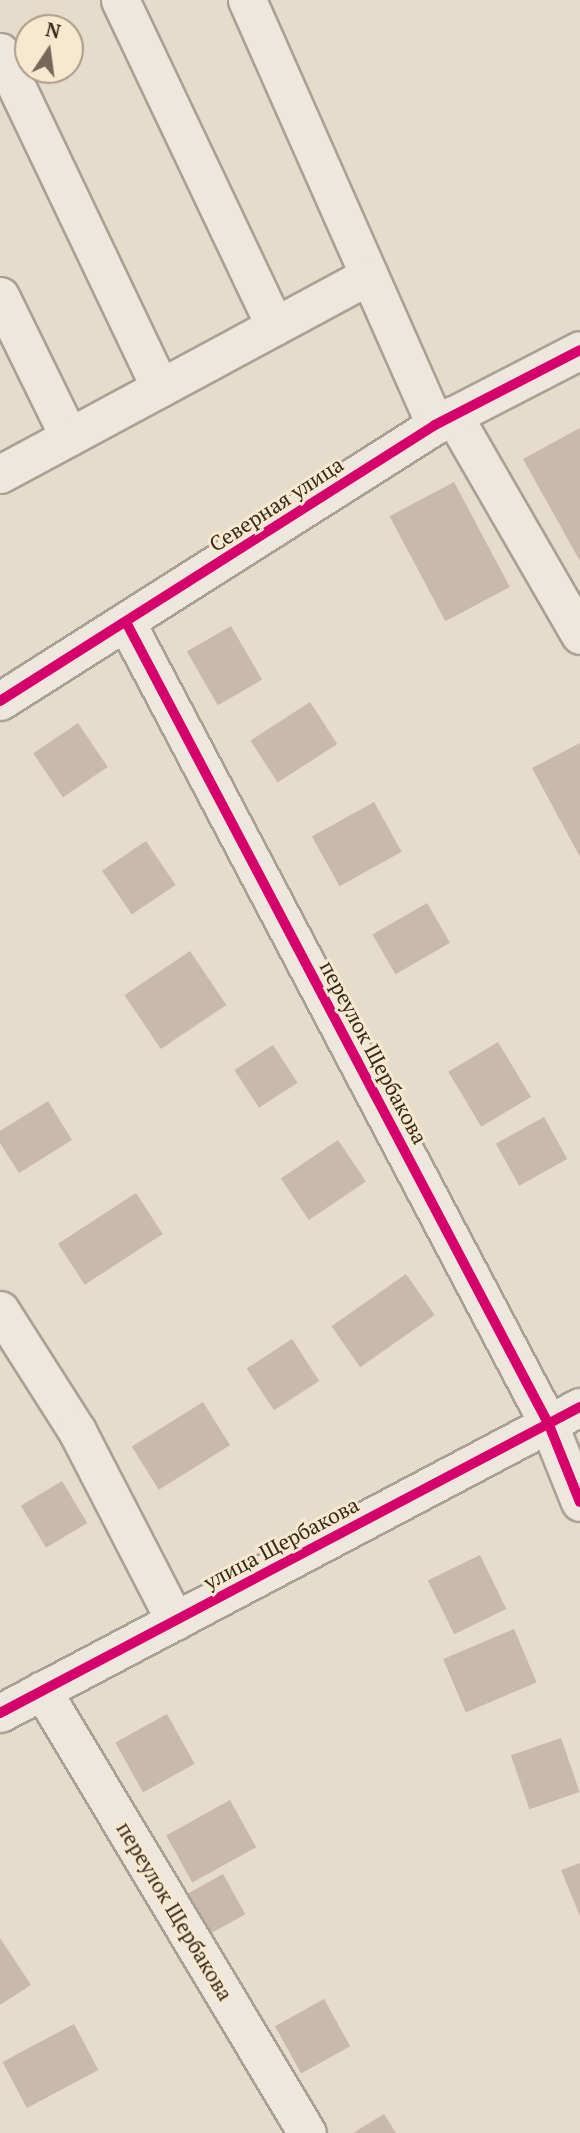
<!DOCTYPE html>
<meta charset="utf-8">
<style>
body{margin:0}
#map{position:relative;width:580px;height:2133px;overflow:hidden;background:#e5dccb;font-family:"PT Serif",serif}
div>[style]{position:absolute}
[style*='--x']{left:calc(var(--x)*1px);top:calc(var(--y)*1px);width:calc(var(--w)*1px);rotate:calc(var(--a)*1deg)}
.building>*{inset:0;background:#c9b9ac;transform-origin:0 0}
.roads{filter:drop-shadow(2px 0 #aaa195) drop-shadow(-2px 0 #aaa195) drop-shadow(0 2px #aaa195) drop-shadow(0 -2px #aaa195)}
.minor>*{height:37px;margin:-18.5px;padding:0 18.5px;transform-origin:18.5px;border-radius:18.5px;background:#ede7dd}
.cycleway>*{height:10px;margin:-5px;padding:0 5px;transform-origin:5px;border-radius:5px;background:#d6006c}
span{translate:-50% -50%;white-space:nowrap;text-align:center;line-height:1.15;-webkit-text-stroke:6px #f7e9d0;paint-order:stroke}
.street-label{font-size:21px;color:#39281c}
.north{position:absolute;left:14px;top:14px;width:70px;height:70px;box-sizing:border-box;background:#f7e9d0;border:2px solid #ab9c88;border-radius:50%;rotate:13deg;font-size:19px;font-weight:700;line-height:28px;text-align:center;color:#39281c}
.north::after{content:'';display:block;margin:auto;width:24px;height:32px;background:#756759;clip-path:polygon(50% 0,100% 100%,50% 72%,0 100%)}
</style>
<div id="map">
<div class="building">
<i style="clip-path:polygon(580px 428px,580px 561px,523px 459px)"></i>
<i style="left:454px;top:482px;width:119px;height:73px;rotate:62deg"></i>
<i style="left:231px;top:626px;width:62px;height:51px;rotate:60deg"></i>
<i style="left:310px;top:702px;width:50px;height:71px;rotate:57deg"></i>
<i style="left:78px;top:723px;width:53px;height:54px;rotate:56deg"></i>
<i style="clip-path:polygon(580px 743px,580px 857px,532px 768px)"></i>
<i style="left:374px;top:802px;width:57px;height:71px;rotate:61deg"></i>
<i style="left:146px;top:841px;width:53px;height:53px;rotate:56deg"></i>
<i style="left:427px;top:903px;width:46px;height:63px;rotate:60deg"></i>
<i style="left:190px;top:951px;width:65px;height:79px;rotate:56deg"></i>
<i style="left:498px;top:1042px;width:64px;height:58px;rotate:59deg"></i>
<i style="left:273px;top:1045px;width:45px;height:46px;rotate:57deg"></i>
<i style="clip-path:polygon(48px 1101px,72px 1140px,19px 1173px,0 1143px,0 1131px)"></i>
<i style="left:544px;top:1117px;width:48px;height:55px;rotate:61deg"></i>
<i style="left:338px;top:1140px;width:50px;height:69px;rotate:56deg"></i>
<i style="left:136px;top:1193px;width:49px;height:93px;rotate:57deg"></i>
<i style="left:406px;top:1274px;width:50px;height:91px;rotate:55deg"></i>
<i style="left:292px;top:1339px;width:50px;height:54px;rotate:57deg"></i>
<i style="left:203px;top:1402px;width:51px;height:84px;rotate:58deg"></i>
<i style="left:62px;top:1481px;width:49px;height:48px;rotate:59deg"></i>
<i style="left:480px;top:1555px;width:60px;height:58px;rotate:64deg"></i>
<i style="left:514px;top:1629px;width:58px;height:77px;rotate:67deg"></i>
<i style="left:167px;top:1714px;width:57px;height:59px;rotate:61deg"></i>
<i style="left:561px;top:1738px;width:57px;height:53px;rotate:71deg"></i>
<i style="left:230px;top:1800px;width:54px;height:73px;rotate:61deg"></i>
<i style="clip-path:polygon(580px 1863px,580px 1916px,561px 1870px)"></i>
<i style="left:223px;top:1874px;width:46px;height:41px;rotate:61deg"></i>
<i style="clip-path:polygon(0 1938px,31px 1985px,0 2005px)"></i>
<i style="left:324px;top:1999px;width:54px;height:56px;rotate:61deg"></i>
<i style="left:74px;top:2024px;width:52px;height:81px;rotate:62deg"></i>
<i style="clip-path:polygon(384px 2114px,396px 2133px,353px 2133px)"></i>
</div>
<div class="roads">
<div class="minor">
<i style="--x:120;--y:0;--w:361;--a:64.6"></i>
<i style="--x:247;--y:0;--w:465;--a:66.1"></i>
<i style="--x:0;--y:52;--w:372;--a:64.5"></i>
<i style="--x:0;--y:296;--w:157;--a:63.9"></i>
<i style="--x:453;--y:415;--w:254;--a:60"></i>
<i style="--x:0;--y:474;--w:419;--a:-28.3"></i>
<i style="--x:127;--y:624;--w:905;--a:62.22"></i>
<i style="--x:549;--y:1425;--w:83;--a:68.1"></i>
<i style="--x:0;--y:701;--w:515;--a:-32.39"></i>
<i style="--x:435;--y:425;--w:163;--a:-27.3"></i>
<i style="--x:0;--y:1310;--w:143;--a:57.5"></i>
<i style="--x:77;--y:1431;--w:214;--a:62.7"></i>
<i style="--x:42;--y:1690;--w:516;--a:59.11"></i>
<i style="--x:0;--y:1713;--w:656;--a:-27.82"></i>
</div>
</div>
<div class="cycleway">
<i style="--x:127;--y:624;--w:905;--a:62.22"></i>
<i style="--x:549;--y:1425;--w:83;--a:68.1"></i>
<i style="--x:0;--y:701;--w:515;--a:-32.39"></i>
<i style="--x:435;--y:425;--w:163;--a:-27.3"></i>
<i style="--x:0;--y:1713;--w:656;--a:-27.82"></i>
</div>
<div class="street-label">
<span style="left:276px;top:504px;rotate:-33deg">Северная улица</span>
<span style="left:374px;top:1052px;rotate:62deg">переулок Щербакова</span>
<span style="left:281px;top:1543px;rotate:-28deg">улица Щербакова</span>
<span style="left:175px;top:1911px;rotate:59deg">переулок Щербакова</span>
</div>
<div class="north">N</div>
</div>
